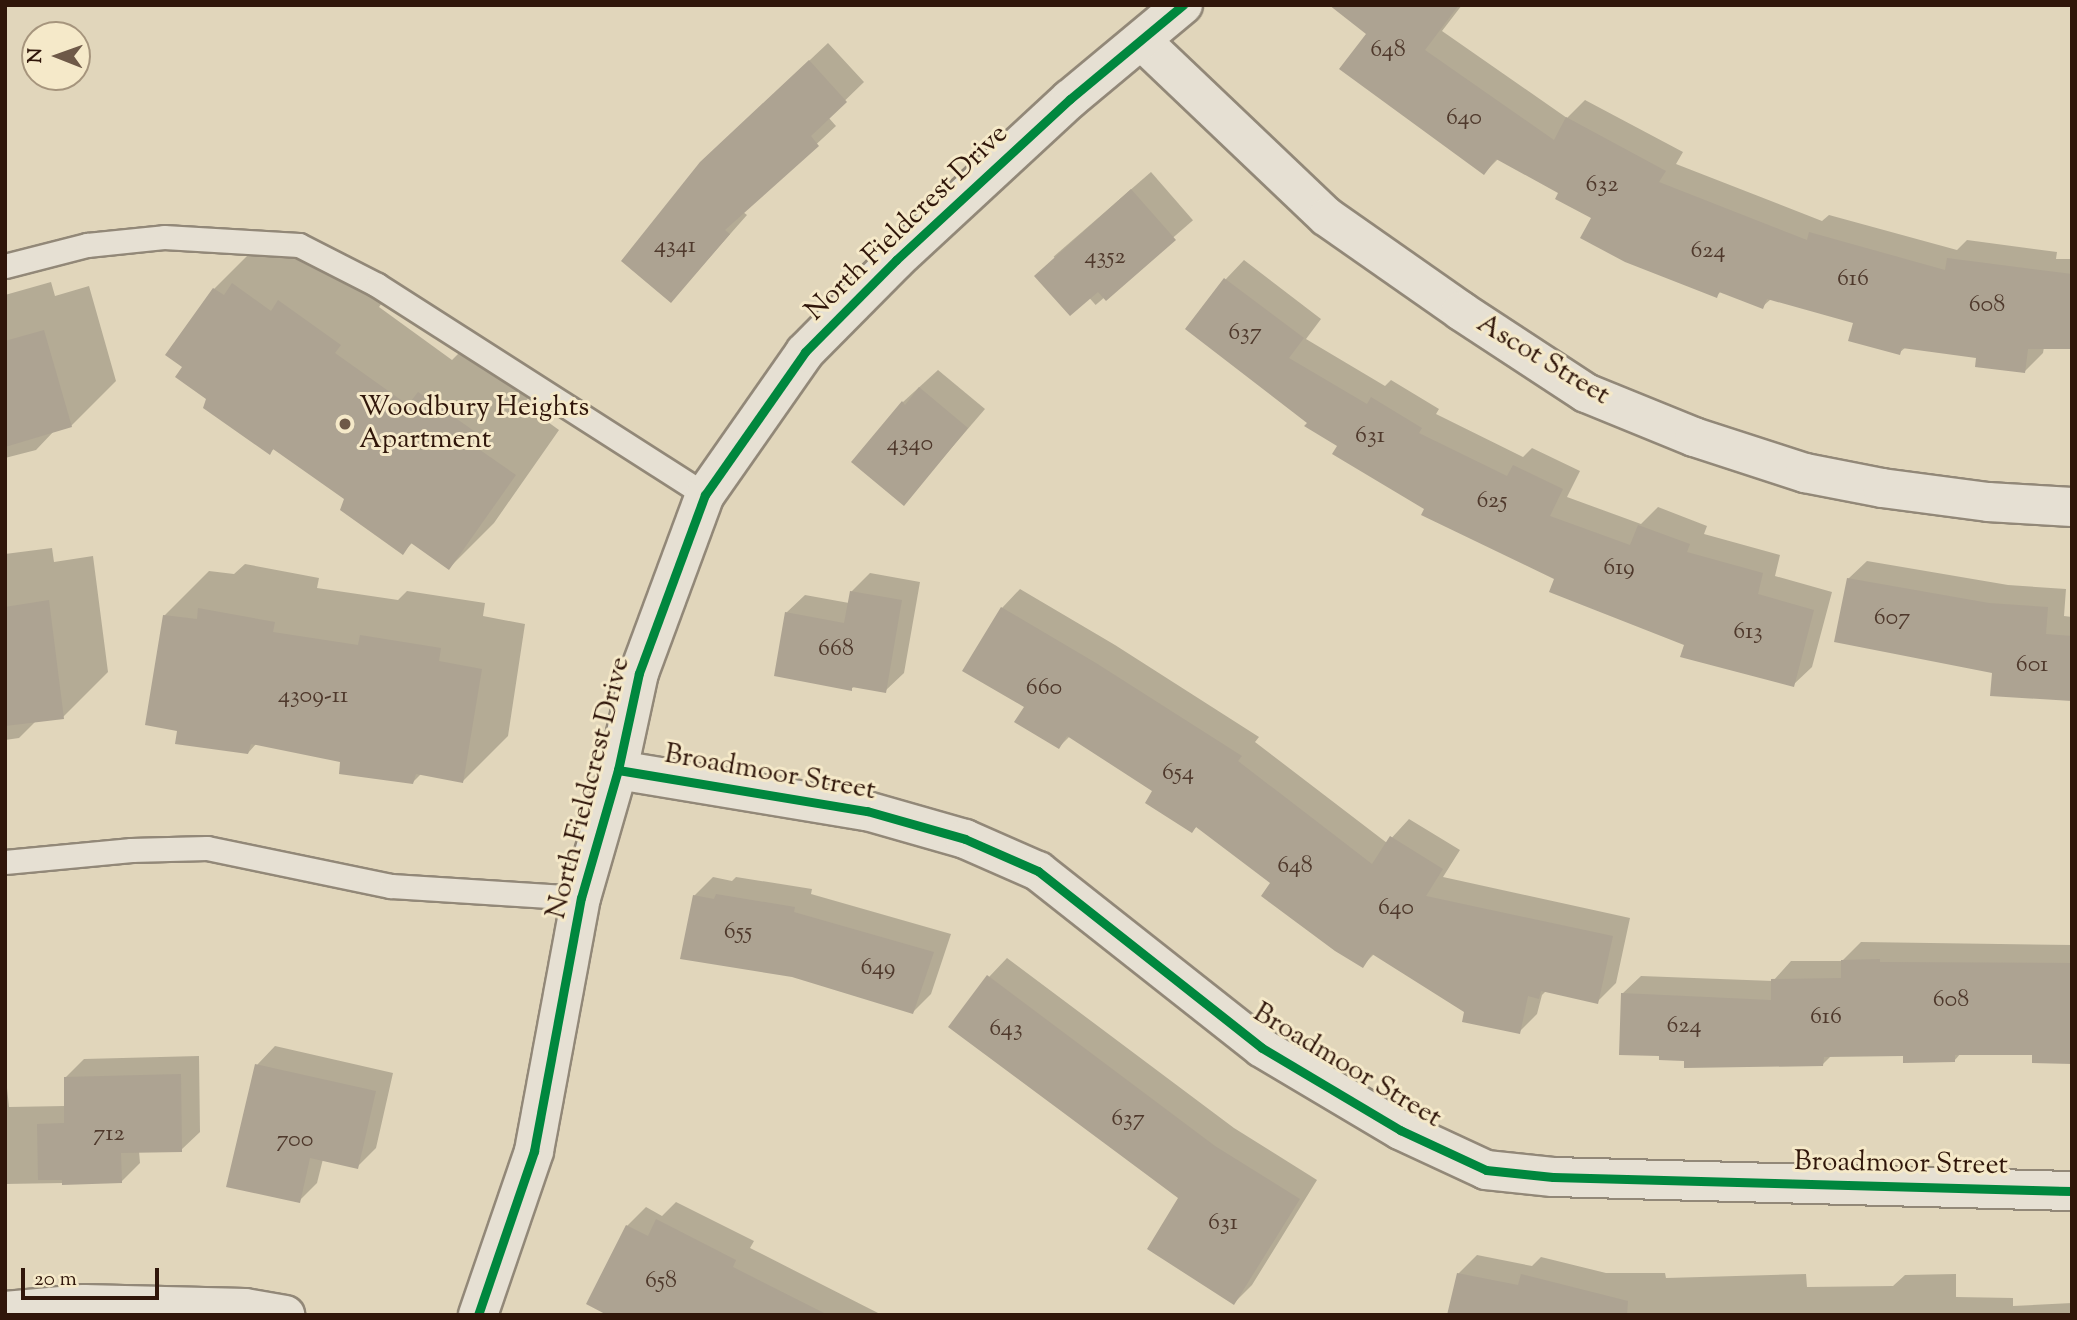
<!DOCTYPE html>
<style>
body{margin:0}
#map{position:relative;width:2077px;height:1320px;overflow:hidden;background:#e1d6bb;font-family:"Sorts Mill Goudy",serif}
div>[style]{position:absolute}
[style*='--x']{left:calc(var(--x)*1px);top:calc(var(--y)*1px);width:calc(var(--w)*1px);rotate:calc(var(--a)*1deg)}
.shadow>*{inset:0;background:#0003;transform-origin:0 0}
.building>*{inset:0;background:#ada392}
.roads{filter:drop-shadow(2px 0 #928878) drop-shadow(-2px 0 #928878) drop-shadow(0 2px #928878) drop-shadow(0 -2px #928878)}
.service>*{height:23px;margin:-11.5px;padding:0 11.5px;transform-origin:11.5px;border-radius:11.5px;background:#e6e0d3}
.minor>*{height:38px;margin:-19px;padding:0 19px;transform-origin:19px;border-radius:19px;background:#e6e0d3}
.cycleway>*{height:9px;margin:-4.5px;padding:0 4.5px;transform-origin:4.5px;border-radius:4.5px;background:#00873e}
.dots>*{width:19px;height:19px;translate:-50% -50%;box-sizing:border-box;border:4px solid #f5e9c9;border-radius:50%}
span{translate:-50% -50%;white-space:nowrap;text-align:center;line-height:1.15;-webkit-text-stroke:6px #f5e9c9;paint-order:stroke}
.number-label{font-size:24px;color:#4f392c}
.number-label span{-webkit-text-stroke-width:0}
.street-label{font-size:28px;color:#30160a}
.poi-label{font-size:28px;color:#30160a}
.left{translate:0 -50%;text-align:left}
.frame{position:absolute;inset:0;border:7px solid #30160a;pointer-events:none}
.north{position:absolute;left:21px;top:21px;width:70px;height:70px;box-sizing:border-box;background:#f5e9c9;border:2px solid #a6957d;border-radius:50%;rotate:271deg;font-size:19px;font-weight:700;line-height:28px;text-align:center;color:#30160a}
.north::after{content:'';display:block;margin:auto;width:24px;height:32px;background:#6e5948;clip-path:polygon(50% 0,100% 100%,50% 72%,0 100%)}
.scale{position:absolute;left:21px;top:1268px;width:138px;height:32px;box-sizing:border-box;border:4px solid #30160a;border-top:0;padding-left:9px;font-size:21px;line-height:24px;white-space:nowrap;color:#30160a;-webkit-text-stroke:5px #f5e9c9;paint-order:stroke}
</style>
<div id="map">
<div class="shadow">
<i style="clip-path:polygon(1332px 5px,1462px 5px,1442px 31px,1567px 118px,1585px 100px,1683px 152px,1676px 164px,1822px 221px,1829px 215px,1957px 250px,1967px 240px,2057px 252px,2056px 259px,2072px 259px,2072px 347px,2044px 347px,2043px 353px,2025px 371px,1978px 356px,1906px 347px,1899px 353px,1856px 322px,1771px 299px,1762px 307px,1721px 291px,1717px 296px,1593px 218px,1561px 192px,1498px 159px,1484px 173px,1368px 33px)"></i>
<i style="clip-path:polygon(828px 43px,864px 82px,828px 117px,836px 126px,743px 212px,747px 215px,671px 301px,721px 144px)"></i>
<i style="left:1151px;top:172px;width:64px;height:129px;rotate:49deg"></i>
<i style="clip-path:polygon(278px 239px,384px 300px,379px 307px,452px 360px,464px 348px,531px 395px,523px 404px,559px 430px,494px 523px,449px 568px,413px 542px,403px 552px,346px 499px,275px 448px,269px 453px,208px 398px,184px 367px,214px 289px,259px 244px)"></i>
<i style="clip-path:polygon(1244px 260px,1321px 319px,1306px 339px,1385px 386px,1391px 380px,1439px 409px,1436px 414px,1523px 457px,1532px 448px,1580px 471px,1567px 497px,1641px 524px,1658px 507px,1707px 526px,1704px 534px,1780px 555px,1775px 576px,1832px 592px,1812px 667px,1793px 685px,1686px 644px,1426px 508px,1187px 329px,1226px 279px)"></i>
<i style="clip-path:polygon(51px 282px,55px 296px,89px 286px,116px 381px,71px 426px,55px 430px,36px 450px,5px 458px,5px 295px)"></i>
<i style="clip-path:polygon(938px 370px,985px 409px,904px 503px,854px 461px,903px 402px)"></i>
<i style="clip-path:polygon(52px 548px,54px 562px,93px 556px,108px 672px,63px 717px,36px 721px,19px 738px,5px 740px,5px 554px)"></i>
<i style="clip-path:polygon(1867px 561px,2008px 585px,2066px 589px,2064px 616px,2072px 617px,2072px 699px,1993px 672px,1848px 579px)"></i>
<i style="clip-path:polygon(245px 564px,319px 578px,317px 588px,398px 600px,407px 591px,485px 603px,483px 616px,525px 624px,508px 736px,463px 781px,421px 774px,413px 782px,342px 761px,257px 743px,248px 753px,179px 730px,164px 616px,209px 571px,234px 574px)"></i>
<i style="clip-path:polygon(870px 573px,920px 582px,904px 673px,885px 691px,855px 686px,851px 689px,786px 613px,805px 595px,849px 603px,851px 592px)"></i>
<i style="clip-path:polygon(1020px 589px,1115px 645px,1259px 737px,1255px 742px,1387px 843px,1409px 819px,1460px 850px,1443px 877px,1630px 918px,1616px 983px,1597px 1002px,1546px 991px,1542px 995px,1537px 1014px,1519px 1032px,1466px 1011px,1374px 954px,1362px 966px,1273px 883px,1198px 825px,1192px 831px,1155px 791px,1070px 736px,1059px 747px,1026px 706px,1002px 608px)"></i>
<i style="clip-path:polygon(713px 877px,732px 881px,736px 877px,812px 889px,811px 894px,951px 934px,931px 994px,913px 1012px,694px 896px)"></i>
<i style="clip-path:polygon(1861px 942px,2072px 945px,2072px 1062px,2033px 1054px,1961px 1053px,1954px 1061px,1905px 1055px,1831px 1056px,1823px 1064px,1686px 1060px,1660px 1054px,1622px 994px,1641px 976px,1773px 981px,1791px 961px,1842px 961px)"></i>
<i style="clip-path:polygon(1007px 958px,1234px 1128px,1317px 1180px,1252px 1285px,1234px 1303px,1181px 1197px,989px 977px)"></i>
<i style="clip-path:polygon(275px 1046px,393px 1073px,376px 1148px,357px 1167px,323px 1159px,317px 1183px,299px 1201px,257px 1065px)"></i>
<i style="clip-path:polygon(199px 1056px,200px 1132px,181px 1150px,139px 1151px,140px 1163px,121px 1182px,5px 1184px,5px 1069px,9px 1107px,65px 1106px,65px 1078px,84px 1059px)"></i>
<i style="clip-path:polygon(676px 1202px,754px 1241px,750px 1248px,882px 1315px,611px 1315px,588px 1304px,627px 1226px,646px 1207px,662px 1216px)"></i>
<i style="clip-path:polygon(1477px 1255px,1532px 1266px,1541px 1257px,1606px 1273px,1665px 1273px,1666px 1278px,1806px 1274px,1807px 1287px,1893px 1286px,1905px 1275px,1956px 1274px,1956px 1297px,2013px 1298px,2013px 1306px,2072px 1303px,2072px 1315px,1448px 1315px,1458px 1274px)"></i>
</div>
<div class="building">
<i style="clip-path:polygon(1329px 5px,1459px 5px,1425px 50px,1554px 140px,1566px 117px,1666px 171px,1659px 182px,1807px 240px,1809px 232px,1945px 270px,1947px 258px,2072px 274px,2072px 349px,2028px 349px,2025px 373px,1975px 367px,1976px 358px,1902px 348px,1900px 355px,1848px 341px,1853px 323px,1767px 299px,1763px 309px,1719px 292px,1717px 298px,1625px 262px,1580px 238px,1591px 218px,1555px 199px,1558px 193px,1496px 159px,1484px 175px,1339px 69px,1366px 34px)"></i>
<i style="clip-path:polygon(809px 60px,847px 102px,811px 136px,819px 146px,725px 230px,730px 234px,671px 303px,621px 261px,700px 162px)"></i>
<i style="clip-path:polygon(1131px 189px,1176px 240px,1106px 301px,1098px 292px,1070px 316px,1034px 276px)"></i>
<i style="clip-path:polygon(1224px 278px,1304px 338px,1289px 358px,1367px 404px,1371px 397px,1422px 428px,1419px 433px,1507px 476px,1513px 465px,1563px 489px,1550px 516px,1630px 545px,1638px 525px,1690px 544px,1687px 552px,1763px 573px,1758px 594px,1814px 610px,1794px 687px,1680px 657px,1684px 645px,1549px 592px,1554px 579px,1421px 515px,1424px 509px,1332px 454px,1337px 446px,1304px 426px,1307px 423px,1185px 329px)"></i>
<i style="clip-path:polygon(232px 283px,271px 311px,278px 300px,341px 345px,335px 353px,408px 405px,418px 392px,487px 440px,480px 450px,516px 475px,449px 570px,411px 543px,403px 555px,340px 510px,344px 499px,273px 449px,270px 455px,203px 408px,206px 399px,175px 377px,182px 367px,165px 355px,213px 288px,224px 295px)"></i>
<i style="clip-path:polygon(44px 330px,72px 427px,5px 447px,5px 341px)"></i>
<i style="clip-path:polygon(919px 387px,968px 428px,904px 506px,851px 462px,902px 401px,905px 405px)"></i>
<i style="clip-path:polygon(1847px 578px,1989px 603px,2048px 607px,2046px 634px,2072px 636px,2072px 701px,1990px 696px,1992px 673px,1834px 642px)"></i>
<i style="clip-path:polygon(850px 591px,902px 600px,886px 693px,852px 687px,852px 691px,774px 676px,785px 612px,844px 623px)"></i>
<i style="clip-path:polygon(49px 600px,64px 719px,5px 726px,5px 607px)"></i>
<i style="clip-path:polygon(1001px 607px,1096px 663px,1242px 756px,1238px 761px,1372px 864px,1390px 836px,1443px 869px,1426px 896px,1613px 936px,1598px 1004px,1541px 991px,1539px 999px,1528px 996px,1520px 1034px,1462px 1022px,1464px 1012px,1372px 954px,1363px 968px,1335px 951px,1261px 896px,1270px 883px,1196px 827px,1192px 833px,1145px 803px,1152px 791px,1067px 736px,1059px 749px,1014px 722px,1024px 707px,962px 671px)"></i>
<i style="clip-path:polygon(198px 608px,275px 622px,273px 632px,358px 645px,360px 635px,441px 648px,439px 661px,482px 669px,463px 783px,416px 774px,413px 784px,339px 774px,340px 762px,251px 744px,248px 754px,175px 744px,177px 731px,145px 725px,163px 615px,197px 619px)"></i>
<i style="clip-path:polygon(716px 894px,795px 907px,794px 912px,934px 952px,913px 1014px,792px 977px,680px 959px,693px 895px,714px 899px)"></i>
<i style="clip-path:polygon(1880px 959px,1880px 962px,2072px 963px,2072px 1064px,2032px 1063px,2032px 1055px,1955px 1055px,1955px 1062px,1903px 1063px,1903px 1056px,1824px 1057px,1823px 1066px,1684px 1068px,1684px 1061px,1659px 1060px,1659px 1056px,1619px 1055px,1621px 993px,1771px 1000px,1771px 979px,1841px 978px,1841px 960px)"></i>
<i style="clip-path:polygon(987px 975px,1215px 1146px,1300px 1199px,1234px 1305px,1147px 1249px,1178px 1198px,948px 1027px)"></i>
<i style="clip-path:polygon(255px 1064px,376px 1091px,358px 1169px,310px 1158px,300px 1203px,226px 1187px)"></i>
<i style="clip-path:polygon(181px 1074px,182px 1152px,121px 1153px,122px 1183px,62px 1185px,62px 1180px,38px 1180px,37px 1124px,64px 1123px,64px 1077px)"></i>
<i style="clip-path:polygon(656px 1219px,736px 1260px,733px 1267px,828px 1315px,607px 1315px,586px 1304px,626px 1225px,648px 1236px)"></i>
<i style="clip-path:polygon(1457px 1273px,1518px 1285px,1521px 1274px,1628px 1301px,1627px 1315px,1447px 1315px)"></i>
</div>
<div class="roads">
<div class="service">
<i style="--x:5;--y:266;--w:85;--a:-14.4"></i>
<i style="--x:87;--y:245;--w:77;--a:-5.9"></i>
<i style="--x:164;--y:237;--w:135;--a:3.4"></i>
<i style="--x:299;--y:245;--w:88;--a:27.1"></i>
<i style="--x:377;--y:285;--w:389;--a:32.6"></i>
<i style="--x:5;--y:862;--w:127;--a:-5.4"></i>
<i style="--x:131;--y:850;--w:76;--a:-1.5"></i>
<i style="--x:207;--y:848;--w:188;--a:11.7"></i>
<i style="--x:391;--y:886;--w:190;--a:3.6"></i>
</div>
<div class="minor">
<i style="--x:1142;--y:41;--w:255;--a:43.6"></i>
<i style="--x:1327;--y:217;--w:164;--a:35"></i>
<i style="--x:1461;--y:311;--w:149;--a:33.3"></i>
<i style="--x:1586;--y:393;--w:117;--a:22.2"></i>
<i style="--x:1694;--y:437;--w:117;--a:18"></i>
<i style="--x:1805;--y:473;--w:78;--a:11"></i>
<i style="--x:1882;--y:488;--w:107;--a:7.5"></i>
<i style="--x:1988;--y:502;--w:84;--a:3.4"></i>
<i style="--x:618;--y:770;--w:252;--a:9.4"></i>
<i style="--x:867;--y:811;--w:102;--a:15.9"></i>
<i style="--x:965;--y:839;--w:80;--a:23.7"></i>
<i style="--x:1038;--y:871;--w:285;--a:38.3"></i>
<i style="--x:1262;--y:1048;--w:161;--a:30.7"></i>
<i style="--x:1400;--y:1130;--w:95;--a:24.9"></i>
<i style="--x:1486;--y:1170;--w:67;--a:6"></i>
<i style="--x:1553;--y:1177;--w:519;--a:1.55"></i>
<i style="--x:5;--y:1311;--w:79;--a:-5.1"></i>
<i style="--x:84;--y:1304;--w:161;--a:1.4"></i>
<i style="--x:245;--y:1308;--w:41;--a:9.9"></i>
<i style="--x:478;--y:1315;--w:173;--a:-71.1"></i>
<i style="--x:534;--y:1151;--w:257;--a:-79.5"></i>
<i style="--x:581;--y:898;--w:133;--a:-73.9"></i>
<i style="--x:618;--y:770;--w:99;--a:-77.8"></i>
<i style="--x:639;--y:673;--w:190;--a:-69.7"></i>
<i style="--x:705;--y:495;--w:174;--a:-55"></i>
<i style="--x:805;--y:352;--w:129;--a:-45.3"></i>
<i style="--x:896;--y:260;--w:237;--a:-42.8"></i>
<i style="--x:1070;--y:99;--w:147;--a:-39.8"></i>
</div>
</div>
<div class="cycleway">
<i style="--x:618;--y:770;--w:252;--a:9.4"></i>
<i style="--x:867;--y:811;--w:102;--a:15.9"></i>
<i style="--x:965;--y:839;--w:80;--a:23.7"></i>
<i style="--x:1038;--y:871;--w:285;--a:38.3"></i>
<i style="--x:1262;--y:1048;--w:161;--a:30.7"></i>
<i style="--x:1400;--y:1130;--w:95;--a:24.9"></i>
<i style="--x:1486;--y:1170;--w:67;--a:6"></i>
<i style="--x:1553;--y:1177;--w:519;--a:1.55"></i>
<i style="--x:478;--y:1315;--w:173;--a:-71.1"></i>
<i style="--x:534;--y:1151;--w:257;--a:-79.5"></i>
<i style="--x:581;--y:898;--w:133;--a:-73.9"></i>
<i style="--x:618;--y:770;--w:99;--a:-77.8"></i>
<i style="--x:639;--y:673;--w:190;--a:-69.7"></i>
<i style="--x:705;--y:495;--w:174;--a:-55"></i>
<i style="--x:805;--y:352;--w:129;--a:-45.3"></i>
<i style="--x:896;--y:260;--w:237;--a:-42.8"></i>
<i style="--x:1070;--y:99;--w:147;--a:-39.8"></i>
</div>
<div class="dots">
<i style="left:345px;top:424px;background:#6e5948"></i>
</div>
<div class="number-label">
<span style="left:1388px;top:51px">648</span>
<span style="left:1464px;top:119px">640</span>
<span style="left:1602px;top:186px">632</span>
<span style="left:675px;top:247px">4341</span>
<span style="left:1708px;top:252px">624</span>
<span style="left:1105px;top:258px">4352</span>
<span style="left:1853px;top:280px">616</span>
<span style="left:1987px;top:306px">608</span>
<span style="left:1245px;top:334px">637</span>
<span style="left:1370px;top:437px">631</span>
<span style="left:910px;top:445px">4340</span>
<span style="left:1492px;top:502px">625</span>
<span style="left:1619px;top:569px">619</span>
<span style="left:1892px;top:619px">607</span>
<span style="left:1748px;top:633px">613</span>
<span style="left:836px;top:650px">668</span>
<span style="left:2032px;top:666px">601</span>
<span style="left:1044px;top:689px">660</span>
<span style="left:313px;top:697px">4309-11</span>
<span style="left:1178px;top:774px">654</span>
<span style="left:1295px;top:867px">648</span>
<span style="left:1396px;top:909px">640</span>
<span style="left:738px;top:933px">655</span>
<span style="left:878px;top:969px">649</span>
<span style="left:1951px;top:1001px">608</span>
<span style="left:1826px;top:1018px">616</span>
<span style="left:1684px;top:1027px">624</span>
<span style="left:1006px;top:1030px">643</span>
<span style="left:1128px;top:1120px">637</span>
<span style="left:109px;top:1135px">712</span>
<span style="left:295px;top:1141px">700</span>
<span style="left:1223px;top:1224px">631</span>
<span style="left:661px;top:1282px">658</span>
</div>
<div class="street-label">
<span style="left:907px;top:223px;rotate:-44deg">North Fieldcrest Drive</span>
<span style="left:1543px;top:360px;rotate:31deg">Ascot Street</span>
<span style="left:770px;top:773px;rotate:10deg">Broadmoor Street</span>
<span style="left:589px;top:788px;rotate:-76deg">North Fieldcrest Drive</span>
<span style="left:1347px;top:1066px;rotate:31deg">Broadmoor Street</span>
<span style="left:1901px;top:1164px;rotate:1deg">Broadmoor Street</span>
</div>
<div class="poi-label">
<span class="left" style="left:359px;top:424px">Woodbury Heights<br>Apartment</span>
</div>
<div class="frame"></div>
<div class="north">N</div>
<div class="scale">20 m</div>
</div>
